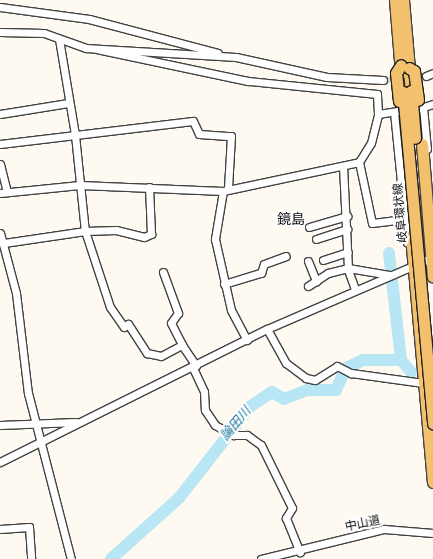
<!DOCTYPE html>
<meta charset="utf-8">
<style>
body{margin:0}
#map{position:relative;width:433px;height:559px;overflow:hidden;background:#fefaf2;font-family:"Source Serif 4","Noto Sans JP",serif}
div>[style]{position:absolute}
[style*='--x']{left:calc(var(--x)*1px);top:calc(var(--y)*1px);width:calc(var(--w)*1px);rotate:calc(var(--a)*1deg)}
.river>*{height:12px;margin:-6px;padding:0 6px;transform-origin:6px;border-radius:6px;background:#b9e6f4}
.minor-tunnel>*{height:7px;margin-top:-3.5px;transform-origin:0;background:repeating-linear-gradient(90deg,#dad7d0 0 7px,transparent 0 10.5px)}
.roads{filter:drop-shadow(1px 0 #424242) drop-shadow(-1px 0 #424242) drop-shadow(0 1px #424242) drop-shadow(0 -1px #424242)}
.minor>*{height:7px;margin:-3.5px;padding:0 3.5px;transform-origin:3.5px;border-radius:3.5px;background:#fff}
.primary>*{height:11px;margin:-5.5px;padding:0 5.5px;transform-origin:5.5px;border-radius:5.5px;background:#f3c06e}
.bridges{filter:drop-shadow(1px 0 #202020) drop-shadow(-1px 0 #202020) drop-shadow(0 1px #202020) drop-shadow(0 -1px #202020)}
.primary-bridge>*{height:11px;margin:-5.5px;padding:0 5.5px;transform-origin:5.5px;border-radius:5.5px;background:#f3c06e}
span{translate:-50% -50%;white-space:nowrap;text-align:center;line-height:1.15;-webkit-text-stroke:4px #fff;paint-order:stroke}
.street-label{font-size:12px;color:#0f0f0f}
.water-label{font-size:13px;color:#1c779d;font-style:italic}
.quarter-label{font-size:14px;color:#0f0f0f}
</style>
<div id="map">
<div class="river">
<i style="--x:389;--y:253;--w:108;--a:83.6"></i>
<i style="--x:401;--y:360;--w:16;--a:50"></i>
<i style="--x:111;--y:559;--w:91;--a:-41.9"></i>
<i style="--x:179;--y:498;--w:117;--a:-52"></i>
<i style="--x:251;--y:406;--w:25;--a:-34"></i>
<i style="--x:272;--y:392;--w:14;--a:30"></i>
<i style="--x:284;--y:399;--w:26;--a:-21"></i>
<i style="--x:308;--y:390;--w:28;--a:0"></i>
<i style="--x:336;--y:390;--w:24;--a:-66"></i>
<i style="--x:346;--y:368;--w:19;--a:-25"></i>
<i style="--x:363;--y:360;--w:38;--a:0"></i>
</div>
<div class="minor-tunnel">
<i style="--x:383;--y:80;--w:43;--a:-5.3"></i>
</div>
<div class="roads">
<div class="minor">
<i style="--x:0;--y:7;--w:90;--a:7.7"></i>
<i style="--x:89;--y:19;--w:133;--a:14.8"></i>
<i style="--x:0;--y:32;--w:44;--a:1.3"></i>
<i style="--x:44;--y:33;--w:45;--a:19.7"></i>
<i style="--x:86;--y:48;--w:150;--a:3.4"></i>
<i style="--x:236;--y:57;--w:93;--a:12.4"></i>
<i style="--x:327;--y:77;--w:56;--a:3.1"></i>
<i style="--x:59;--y:39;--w:97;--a:80.5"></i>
<i style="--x:75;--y:135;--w:97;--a:84.1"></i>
<i style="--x:85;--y:231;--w:80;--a:71.8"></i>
<i style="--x:110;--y:307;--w:24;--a:55"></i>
<i style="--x:124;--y:327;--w:5;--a:-37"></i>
<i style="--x:128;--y:324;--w:35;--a:57"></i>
<i style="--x:147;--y:353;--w:14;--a:12"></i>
<i style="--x:161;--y:356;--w:24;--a:-28"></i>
<i style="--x:182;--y:345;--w:25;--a:56"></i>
<i style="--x:426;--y:76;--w:8;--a:-23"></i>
<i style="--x:423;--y:107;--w:42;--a:84.6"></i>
<i style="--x:420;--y:108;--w:14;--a:-17"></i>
<i style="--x:394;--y:112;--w:131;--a:84.3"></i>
<i style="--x:0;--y:114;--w:69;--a:-9.2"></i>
<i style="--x:378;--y:114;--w:20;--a:-9"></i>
<i style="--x:0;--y:144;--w:194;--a:-6.8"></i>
<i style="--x:193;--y:121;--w:14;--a:65"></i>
<i style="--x:199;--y:134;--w:32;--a:4"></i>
<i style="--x:231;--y:136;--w:52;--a:93.3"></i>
<i style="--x:359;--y:162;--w:62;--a:78"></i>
<i style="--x:372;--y:223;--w:33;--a:-7"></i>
<i style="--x:0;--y:164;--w:29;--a:76"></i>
<i style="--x:343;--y:166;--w:104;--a:87.2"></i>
<i style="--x:348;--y:270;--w:20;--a:70"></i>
<i style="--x:223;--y:191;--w:49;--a:99.5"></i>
<i style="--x:215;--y:239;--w:73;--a:77.3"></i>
<i style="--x:231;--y:310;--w:34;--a:62"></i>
<i style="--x:0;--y:193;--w:80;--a:-5.7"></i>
<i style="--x:80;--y:185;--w:143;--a:2.4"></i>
<i style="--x:223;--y:191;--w:139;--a:-12"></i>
<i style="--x:359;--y:162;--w:22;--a:-58"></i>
<i style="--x:371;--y:143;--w:30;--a:-76"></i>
<i style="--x:378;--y:114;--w:20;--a:-93"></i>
<i style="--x:377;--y:94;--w:130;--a:-174.2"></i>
<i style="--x:248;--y:81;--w:155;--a:-168.1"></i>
<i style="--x:309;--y:227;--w:40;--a:-16"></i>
<i style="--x:0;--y:233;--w:62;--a:75.1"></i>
<i style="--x:16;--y:293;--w:101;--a:83.2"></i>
<i style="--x:28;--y:393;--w:171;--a:75.5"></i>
<i style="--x:316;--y:239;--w:33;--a:-18"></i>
<i style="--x:4;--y:243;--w:82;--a:-8.4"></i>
<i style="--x:85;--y:231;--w:31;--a:-2"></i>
<i style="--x:116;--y:230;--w:29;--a:14"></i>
<i style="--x:144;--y:237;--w:8;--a:-23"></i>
<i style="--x:151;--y:234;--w:47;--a:-92.4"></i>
<i style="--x:323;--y:260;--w:26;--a:-18"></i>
<i style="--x:308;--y:261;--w:22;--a:68"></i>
<i style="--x:163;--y:272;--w:44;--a:69.9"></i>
<i style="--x:178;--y:313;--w:12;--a:125"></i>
<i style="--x:171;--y:323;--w:25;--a:63"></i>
<i style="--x:224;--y:284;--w:39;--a:-17"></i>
<i style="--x:261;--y:273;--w:9;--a:-72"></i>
<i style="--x:264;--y:264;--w:23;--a:-20"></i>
<i style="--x:308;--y:286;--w:24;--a:-33"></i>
<i style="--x:328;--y:273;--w:21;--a:-14"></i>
<i style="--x:348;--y:268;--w:43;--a:9.5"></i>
<i style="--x:267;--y:329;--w:39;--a:61"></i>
<i style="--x:286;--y:363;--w:25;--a:37"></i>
<i style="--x:306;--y:378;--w:9;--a:13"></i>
<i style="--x:315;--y:380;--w:26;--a:-32"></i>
<i style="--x:337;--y:366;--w:16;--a:27"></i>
<i style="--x:351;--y:373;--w:73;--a:7.9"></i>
<i style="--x:193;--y:368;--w:26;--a:65"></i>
<i style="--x:204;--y:392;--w:18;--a:87"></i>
<i style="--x:205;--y:410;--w:18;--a:56"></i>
<i style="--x:215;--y:425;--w:21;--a:29"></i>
<i style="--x:233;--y:435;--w:14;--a:0"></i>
<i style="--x:247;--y:435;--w:17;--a:36"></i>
<i style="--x:261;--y:445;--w:70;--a:63.8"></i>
<i style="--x:292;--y:508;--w:12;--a:121"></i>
<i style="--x:286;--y:518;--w:37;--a:68"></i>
<i style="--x:0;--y:425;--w:76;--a:-2.3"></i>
<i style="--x:0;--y:462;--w:298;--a:-26.5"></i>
<i style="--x:267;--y:329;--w:181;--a:-23.4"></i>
<i style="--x:0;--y:529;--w:29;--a:-4"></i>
<i style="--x:29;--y:527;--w:32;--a:86"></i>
<i style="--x:261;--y:559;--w:127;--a:-13.7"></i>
<i style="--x:384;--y:529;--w:49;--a:4.7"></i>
</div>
<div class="primary">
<i style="--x:395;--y:0;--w:73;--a:85.3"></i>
<i style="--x:403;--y:0;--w:91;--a:85"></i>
<i style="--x:422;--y:144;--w:133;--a:85.3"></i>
<i style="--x:411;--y:236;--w:247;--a:84.9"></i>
</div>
</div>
<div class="bridges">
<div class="primary-bridge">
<i style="--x:409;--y:68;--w:6;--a:31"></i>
<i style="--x:414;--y:71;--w:29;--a:82"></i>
<i style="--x:411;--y:91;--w:47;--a:85.1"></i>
<i style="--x:403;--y:92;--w:333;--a:84.8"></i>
<i style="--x:399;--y:101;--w:28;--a:-96"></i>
<i style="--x:396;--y:73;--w:9;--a:-58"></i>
</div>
</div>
<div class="street-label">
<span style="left:401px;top:213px;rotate:-95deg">岐阜環状線</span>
<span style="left:363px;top:524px;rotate:-12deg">中山道</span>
</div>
<div class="water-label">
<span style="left:236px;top:424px;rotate:-50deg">論田川</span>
</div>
<div class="quarter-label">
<span style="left:291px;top:219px">鏡島</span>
</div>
</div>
